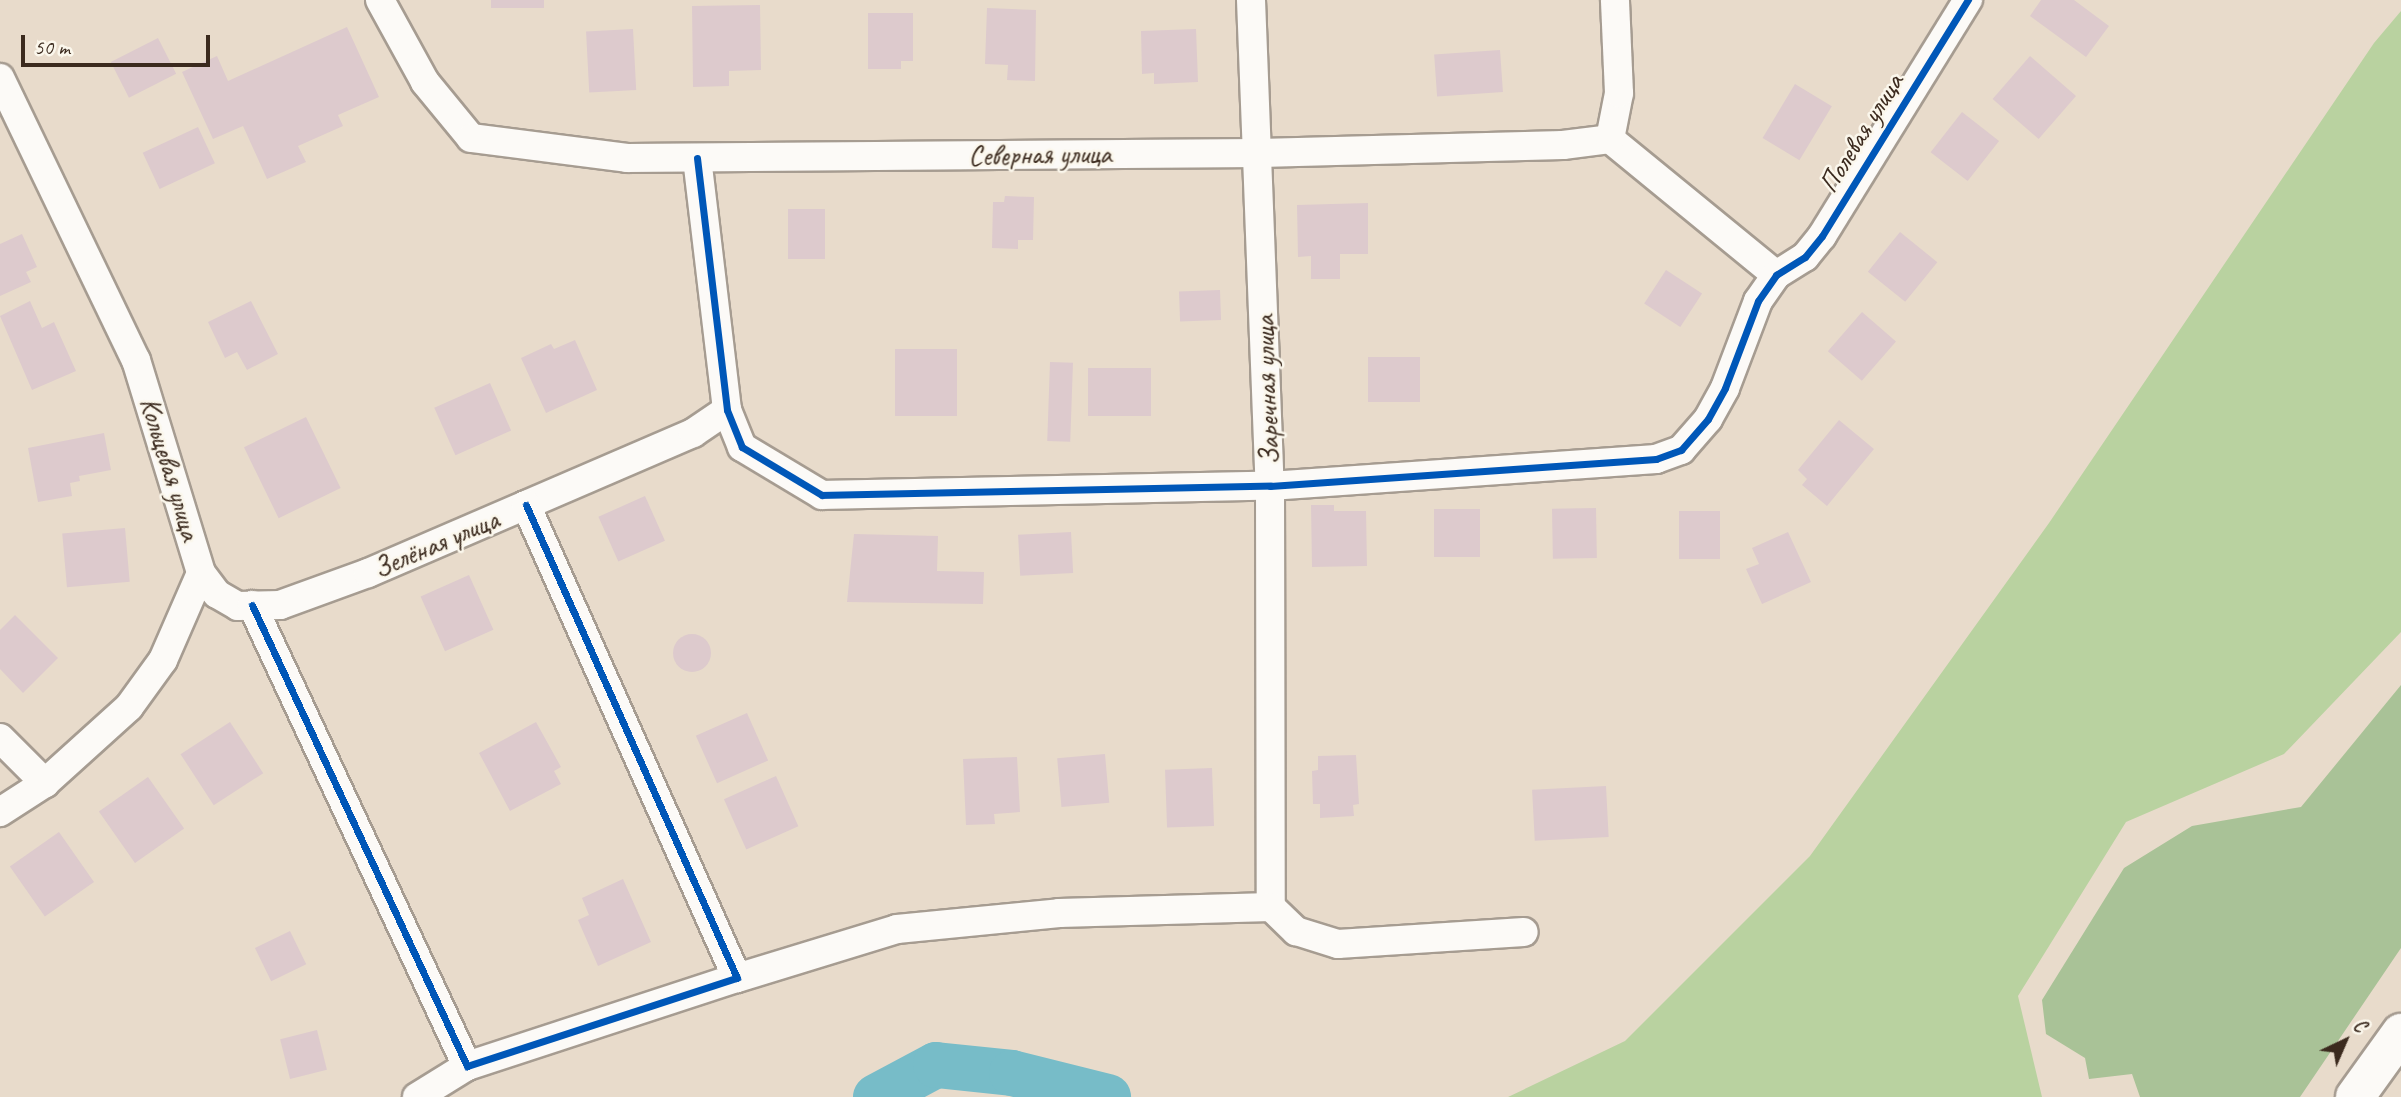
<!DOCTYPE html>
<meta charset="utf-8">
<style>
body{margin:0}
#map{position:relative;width:2401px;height:1097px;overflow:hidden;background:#e8dbcb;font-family:Caveat,sans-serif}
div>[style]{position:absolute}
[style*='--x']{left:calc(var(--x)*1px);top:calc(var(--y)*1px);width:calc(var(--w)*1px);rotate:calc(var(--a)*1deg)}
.green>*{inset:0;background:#b9d2a0}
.forest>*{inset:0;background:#a9c297}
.river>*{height:46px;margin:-23px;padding:0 23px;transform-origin:23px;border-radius:23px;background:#77bcc8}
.building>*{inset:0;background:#ddcacd;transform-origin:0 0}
.round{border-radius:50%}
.roads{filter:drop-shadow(2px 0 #a69c91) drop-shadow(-2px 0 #a69c91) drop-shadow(0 2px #a69c91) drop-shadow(0 -2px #a69c91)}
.minor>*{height:28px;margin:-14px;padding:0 14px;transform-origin:14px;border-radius:14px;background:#fcfaf7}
.highway>*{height:38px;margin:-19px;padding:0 19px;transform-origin:19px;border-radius:19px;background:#fcfaf7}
.cycleway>*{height:7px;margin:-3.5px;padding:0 3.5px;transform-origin:3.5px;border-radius:3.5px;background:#0057b8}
span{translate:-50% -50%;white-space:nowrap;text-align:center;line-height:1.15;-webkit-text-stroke:5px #fbf7ec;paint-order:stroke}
.street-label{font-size:28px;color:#3b2a1e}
.north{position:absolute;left:2310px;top:1006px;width:70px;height:70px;-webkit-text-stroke:5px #fbf7ec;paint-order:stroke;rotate:44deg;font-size:19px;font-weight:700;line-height:28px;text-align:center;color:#3b2a1e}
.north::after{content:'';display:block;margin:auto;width:24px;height:32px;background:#3b2a1e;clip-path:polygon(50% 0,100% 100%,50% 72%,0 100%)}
.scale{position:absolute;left:21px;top:35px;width:189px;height:32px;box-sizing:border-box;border:4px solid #3b2a1e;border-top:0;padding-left:9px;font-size:21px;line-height:24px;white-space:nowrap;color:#3b2a1e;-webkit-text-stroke:5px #fbf7ec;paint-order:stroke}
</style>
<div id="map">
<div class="green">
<i style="clip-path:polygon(2401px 11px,2401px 632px,2284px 754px,2126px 822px,2018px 996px,2042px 1097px,1508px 1097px,1625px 1041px,1810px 856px,2049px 523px,2374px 43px)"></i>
</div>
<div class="forest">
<i style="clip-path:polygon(2401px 685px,2401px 948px,2300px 1097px,2140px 1097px,2132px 1074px,2089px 1079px,2085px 1058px,2046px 1034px,2042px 1000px,2124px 868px,2192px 826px,2301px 807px)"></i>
</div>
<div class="river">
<i style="--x:876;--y:1097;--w:68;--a:-28.1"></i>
<i style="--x:936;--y:1065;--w:76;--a:6"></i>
<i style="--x:1012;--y:1073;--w:99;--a:14"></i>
</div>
<div class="building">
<i style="left:491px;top:0;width:53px;height:8px"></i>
<i style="clip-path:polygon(2041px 0,2074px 0,2109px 26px,2086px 57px,2030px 16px)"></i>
<i style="clip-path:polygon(760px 5px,761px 70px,729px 71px,729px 86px,693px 87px,692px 6px)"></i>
<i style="clip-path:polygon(987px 8px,1036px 10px,1035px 81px,1007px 80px,1008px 65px,985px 64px)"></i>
<i style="clip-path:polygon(868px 13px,913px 13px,913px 61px,901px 61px,901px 69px,868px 69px)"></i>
<i style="clip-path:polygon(347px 27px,379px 97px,338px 115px,343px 126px,298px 146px,306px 162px,267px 179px,243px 126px,213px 139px,182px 72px,217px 56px,228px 81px)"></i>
<i style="left:633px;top:29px;width:61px;height:47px;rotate:87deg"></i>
<i style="clip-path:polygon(1196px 29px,1198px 82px,1154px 84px,1154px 73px,1142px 74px,1141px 31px)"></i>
<i style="left:158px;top:38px;width:40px;height:53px;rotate:63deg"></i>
<i style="left:1500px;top:50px;width:42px;height:66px;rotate:86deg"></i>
<i style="left:2030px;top:56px;width:61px;height:57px;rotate:41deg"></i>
<i style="left:1795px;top:84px;width:43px;height:63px;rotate:31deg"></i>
<i style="left:1962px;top:112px;width:47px;height:51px;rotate:38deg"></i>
<i style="left:198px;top:127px;width:40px;height:61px;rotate:65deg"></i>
<i style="clip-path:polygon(1005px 196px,1034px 197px,1033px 240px,1018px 240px,1018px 249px,992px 248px,993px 202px,1004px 202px)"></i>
<i style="clip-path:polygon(1368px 203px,1368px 254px,1340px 254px,1340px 279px,1311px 279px,1311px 256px,1298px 257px,1297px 205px)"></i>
<i style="left:788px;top:209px;width:37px;height:50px"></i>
<i style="left:1900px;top:232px;width:48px;height:51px;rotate:39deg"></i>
<i style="clip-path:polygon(22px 234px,37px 267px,26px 272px,31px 282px,0 296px,0 244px)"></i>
<i style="left:1666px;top:270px;width:43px;height:40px;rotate:33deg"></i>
<i style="left:1220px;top:290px;width:30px;height:41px;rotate:88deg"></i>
<i style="clip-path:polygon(30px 301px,42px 328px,54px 322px,76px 371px,32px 390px,0 316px)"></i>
<i style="clip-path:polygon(251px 301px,278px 354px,247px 370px,237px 352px,225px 358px,208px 322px)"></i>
<i style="left:1862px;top:312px;width:45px;height:52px;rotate:41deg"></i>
<i style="clip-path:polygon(575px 340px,597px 390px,546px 413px,521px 358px,551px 344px,554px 349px)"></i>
<i style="left:957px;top:349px;width:67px;height:62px;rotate:90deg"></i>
<i style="left:1368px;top:357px;width:52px;height:45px"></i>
<i style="left:1050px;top:362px;width:23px;height:79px;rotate:2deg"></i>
<i style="left:1088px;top:368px;width:63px;height:48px"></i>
<i style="left:490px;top:383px;width:52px;height:61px;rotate:66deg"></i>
<i style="left:306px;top:417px;width:79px;height:69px;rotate:64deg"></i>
<i style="clip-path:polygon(1839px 420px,1874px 449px,1827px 506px,1802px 485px,1807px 479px,1798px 470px)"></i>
<i style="clip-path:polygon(104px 433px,111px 470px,79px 476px,80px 481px,70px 483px,72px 496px,38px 502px,28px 448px)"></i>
<i style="left:645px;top:496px;width:49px;height:51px;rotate:66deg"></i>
<i style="clip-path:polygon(1311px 505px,1334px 505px,1334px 511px,1366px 511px,1367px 566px,1312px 567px)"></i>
<i style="left:1596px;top:508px;width:50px;height:44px;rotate:89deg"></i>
<i style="left:1434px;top:509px;width:46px;height:48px"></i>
<i style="left:1679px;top:511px;width:41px;height:48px"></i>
<i style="left:125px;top:528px;width:54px;height:63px;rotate:85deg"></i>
<i style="left:1071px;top:532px;width:41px;height:53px;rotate:87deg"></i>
<i style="clip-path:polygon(1788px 532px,1811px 582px,1762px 604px,1746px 569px,1759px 564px,1752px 548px)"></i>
<i style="clip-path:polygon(854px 534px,938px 536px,937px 571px,984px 572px,983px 604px,847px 602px)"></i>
<i style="left:469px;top:575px;width:60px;height:53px;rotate:66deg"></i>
<i style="clip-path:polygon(15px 615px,58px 658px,23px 693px,0 669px,0 630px)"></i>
<i class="round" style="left:673px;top:634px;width:38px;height:38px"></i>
<i style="left:747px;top:713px;width:52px;height:56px;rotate:66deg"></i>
<i style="left:230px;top:722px;width:61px;height:59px;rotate:57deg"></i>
<i style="clip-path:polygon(536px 722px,561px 767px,554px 771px,561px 784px,510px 811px,479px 753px)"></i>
<i style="left:1105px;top:754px;width:49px;height:48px;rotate:85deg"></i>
<i style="clip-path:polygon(1356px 755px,1359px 804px,1353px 805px,1354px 816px,1320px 818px,1320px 804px,1313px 804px,1312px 771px,1318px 770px,1318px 756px)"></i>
<i style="clip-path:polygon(1017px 757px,1020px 812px,994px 814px,995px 824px,966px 825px,963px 759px)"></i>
<i style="left:1212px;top:768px;width:58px;height:47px;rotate:88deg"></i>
<i style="left:776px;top:776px;width:55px;height:57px;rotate:66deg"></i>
<i style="left:148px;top:777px;width:63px;height:60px;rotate:55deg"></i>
<i style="left:1606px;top:786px;width:51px;height:74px;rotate:87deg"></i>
<i style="left:59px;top:832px;width:61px;height:60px;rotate:55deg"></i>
<i style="clip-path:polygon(623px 879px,651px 942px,598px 966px,578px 920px,589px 915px,582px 898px)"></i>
<i style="left:290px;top:931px;width:37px;height:39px;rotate:64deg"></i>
<i style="left:317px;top:1030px;width:41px;height:38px;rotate:76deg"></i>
</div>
<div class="roads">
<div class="minor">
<i style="--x:380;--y:0;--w:94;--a:61.2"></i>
<i style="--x:425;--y:82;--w:72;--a:50.6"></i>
<i style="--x:471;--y:138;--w:157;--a:7.3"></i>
<i style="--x:627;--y:158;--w:633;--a:-0.45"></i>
<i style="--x:1260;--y:153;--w:303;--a:-1.5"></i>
<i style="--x:1563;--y:145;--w:47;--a:-7.3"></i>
<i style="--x:1251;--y:0;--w:486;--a:87.8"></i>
<i style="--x:1270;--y:486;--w:421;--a:89.9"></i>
<i style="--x:0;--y:78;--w:313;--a:64.3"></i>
<i style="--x:136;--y:360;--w:223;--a:73"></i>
<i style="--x:201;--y:573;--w:95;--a:113.6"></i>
<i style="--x:163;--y:660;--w:58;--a:125.9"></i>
<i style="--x:129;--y:707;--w:113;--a:137.9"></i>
<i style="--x:45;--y:783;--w:54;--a:147.2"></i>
<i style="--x:1610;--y:139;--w:215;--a:39.3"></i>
<i style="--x:1610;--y:139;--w:47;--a:-78.9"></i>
<i style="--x:1619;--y:93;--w:93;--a:-92.5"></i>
<i style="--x:697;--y:158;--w:254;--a:83.2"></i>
<i style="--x:727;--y:410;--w:40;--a:68"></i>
<i style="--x:742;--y:447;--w:93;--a:31"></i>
<i style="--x:822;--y:495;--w:448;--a:-1.2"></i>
<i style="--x:1270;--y:486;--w:387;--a:-4"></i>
<i style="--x:1656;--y:459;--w:27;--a:-20"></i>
<i style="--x:1681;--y:450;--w:41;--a:-48.9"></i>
<i style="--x:1708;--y:419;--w:35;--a:-61"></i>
<i style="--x:1725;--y:388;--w:93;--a:-69.2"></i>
<i style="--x:1758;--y:301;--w:32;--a:-55"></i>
<i style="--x:1776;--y:275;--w:34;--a:-32"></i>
<i style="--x:1805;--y:257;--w:27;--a:-51"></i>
<i style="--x:1822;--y:236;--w:278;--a:-58.3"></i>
<i style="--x:201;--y:573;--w:26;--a:53"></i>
<i style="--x:217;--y:594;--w:24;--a:30"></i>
<i style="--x:238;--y:606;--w:42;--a:-1.4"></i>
<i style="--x:280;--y:605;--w:94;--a:-20"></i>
<i style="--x:368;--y:573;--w:354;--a:-23.3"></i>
<i style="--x:693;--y:433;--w:41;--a:-34.1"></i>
<i style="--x:252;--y:605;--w:509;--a:65"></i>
<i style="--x:467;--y:1066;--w:284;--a:-18.1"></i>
<i style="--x:737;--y:978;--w:518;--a:-114.04"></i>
<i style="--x:0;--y:738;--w:64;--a:45"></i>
<i style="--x:737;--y:978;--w:167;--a:-17"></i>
<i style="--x:897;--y:929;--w:163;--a:-5.6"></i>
<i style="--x:1059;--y:913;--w:212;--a:-1.6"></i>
<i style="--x:1271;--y:907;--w:35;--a:44"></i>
<i style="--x:1296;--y:931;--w:44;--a:17.2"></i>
<i style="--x:1338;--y:944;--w:186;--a:-3.7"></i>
<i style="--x:417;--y:1097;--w:59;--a:-31.8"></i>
</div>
<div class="highway">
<i style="--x:2355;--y:1097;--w:79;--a:-54.3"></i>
</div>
</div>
<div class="cycleway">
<i style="--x:697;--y:158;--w:254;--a:83.2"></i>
<i style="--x:727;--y:410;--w:40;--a:68"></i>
<i style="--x:742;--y:447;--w:93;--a:31"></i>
<i style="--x:822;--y:495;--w:448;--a:-1.2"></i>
<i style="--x:1270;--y:486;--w:387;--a:-4"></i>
<i style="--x:1656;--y:459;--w:27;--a:-20"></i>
<i style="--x:1681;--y:450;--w:41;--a:-48.9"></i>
<i style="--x:1708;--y:419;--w:35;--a:-61"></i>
<i style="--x:1725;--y:388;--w:93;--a:-69.2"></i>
<i style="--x:1758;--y:301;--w:32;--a:-55"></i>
<i style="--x:1776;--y:275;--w:34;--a:-32"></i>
<i style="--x:1805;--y:257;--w:27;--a:-51"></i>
<i style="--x:1822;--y:236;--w:278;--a:-58.3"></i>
<i style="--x:252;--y:605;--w:509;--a:65"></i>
<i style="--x:467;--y:1066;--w:284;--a:-18.1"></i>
<i style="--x:737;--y:978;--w:518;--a:-114.04"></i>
</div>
<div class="street-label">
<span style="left:1861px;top:133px;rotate:-58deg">Полевая улица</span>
<span style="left:1040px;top:155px;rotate:-1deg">Северная улица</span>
<span style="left:1267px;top:390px;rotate:-92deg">Заречная улица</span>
<span style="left:170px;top:469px;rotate:73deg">Кольцевая улица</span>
<span style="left:436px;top:544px;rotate:-23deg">Зелёная улица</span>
</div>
<div class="north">С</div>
<div class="scale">50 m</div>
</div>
